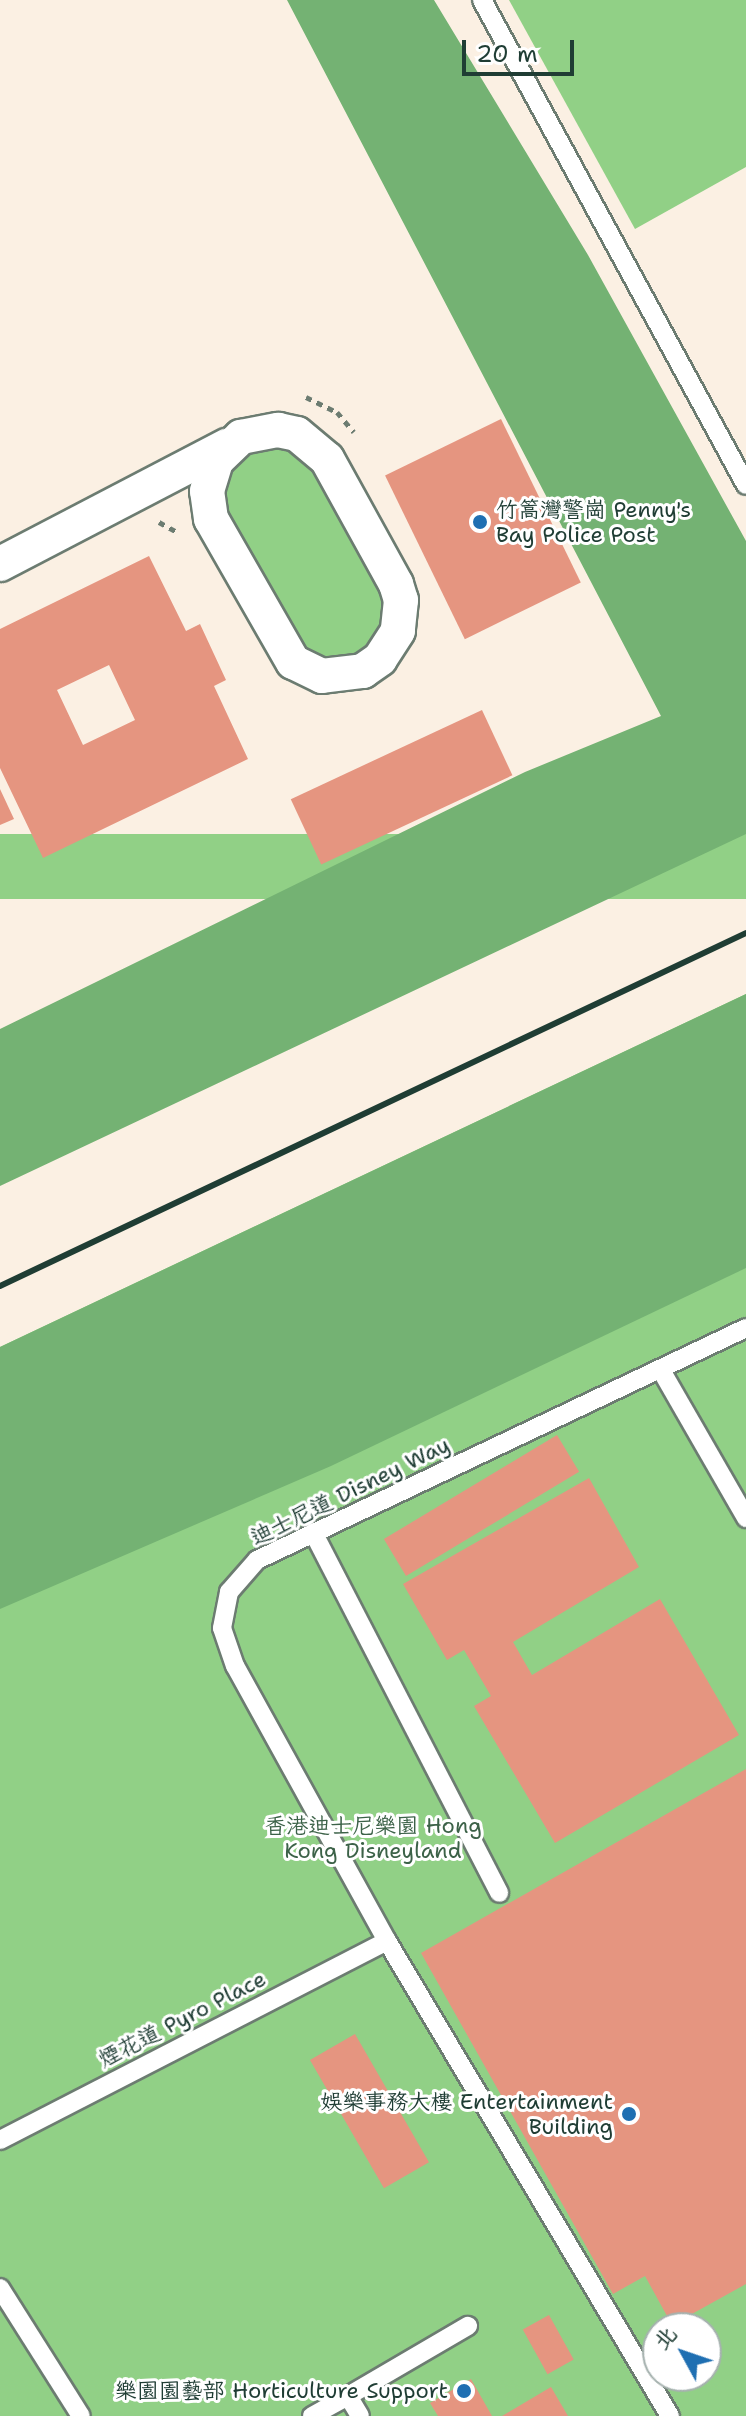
<!DOCTYPE html>
<meta charset="utf-8">
<style>
body{margin:0}
#map{position:relative;width:746px;height:2416px;overflow:hidden;background:#fbf0e3;font-family:"Shantell Sans","LXGW WenKai TC",sans-serif}
div>[style]{position:absolute}
[style*='--x']{left:calc(var(--x)*1px);top:calc(var(--y)*1px);width:calc(var(--w)*1px);rotate:calc(var(--a)*1deg)}
.green>*{inset:0;background:#91d086;transform-origin:0 0}
.forest>*{inset:0;background:#74b273}
.building>*{inset:0;background:#e59580;transform-origin:0 0}
.path>*{height:5px;margin-top:-2.5px;transform-origin:0;background:repeating-linear-gradient(90deg,#6c7c71 0 6px,transparent 0 12px)}
.roads{filter:drop-shadow(2px 0 #6c7c71) drop-shadow(-2px 0 #6c7c71) drop-shadow(0 2px #6c7c71) drop-shadow(0 -2px #6c7c71)}
.lane>*{height:18px;margin:-9px;padding:0 9px;transform-origin:9px;border-radius:9px;background:#fff}
.street>*{height:34px;margin:-17px;padding:0 17px;transform-origin:17px;border-radius:17px;background:#fff}
.rail>*{height:6px;margin:-3px;padding:0 3px;transform-origin:3px;border-radius:3px;background:#1f3d34}
.dots>*{width:22px;height:22px;translate:-50% -50%;box-sizing:border-box;border:4px solid #fff;border-radius:50%}
span{translate:-50% -50%;white-space:nowrap;text-align:center;line-height:1.15;-webkit-text-stroke:6px #fff;paint-order:stroke}
.poi-label{font-size:22px;color:#1f3d34}
.left{translate:0 -50%;text-align:left}
.right{translate:-100% -50%;text-align:right}
.street-label{font-size:22px;color:#1f3d34}
.park-label{font-size:22px;color:#3c6248}
.north{position:absolute;left:642px;top:2312px;width:80px;height:80px;box-sizing:border-box;background:#fff;border:2px solid #a5b1ae;border-radius:50%;rotate:310deg;font-size:22px;font-weight:700;line-height:32px;text-align:center;color:#1f3d34}
.north::after{content:'';display:block;margin:auto;width:28px;height:36px;background:#1f6fb2;clip-path:polygon(50% 0,100% 100%,50% 72%,0 100%)}
.scale{position:absolute;left:462px;top:40px;width:112px;height:36px;box-sizing:border-box;border:4px solid #1f3d34;border-top:0;padding-left:10px;font-size:24px;line-height:28px;white-space:nowrap;color:#1f3d34;-webkit-text-stroke:6px #fff;paint-order:stroke}
</style>
<div id="map">
<div class="green">
<i style="clip-path:polygon(509px 0,746px 0,746px 167px,635px 229px)"></i>
<i style="clip-path:polygon(276px 443px,306px 456px,391px 605px,375px 653px,313px 664px,223px 520px,218px 488px,245px 450px)"></i>
<i style="left:746px;top:834px;width:65px;height:825px;rotate:90deg"></i>
<i style="clip-path:polygon(evenodd,746px 994px,746px 2416px,0 2416px,0 1347px,746px 994px,658px 2328px,706px 2328px,706px 2376px,658px 2376px,658px 2328px)"></i>
</div>
<div class="forest">
<i style="clip-path:polygon(287px 0,434px 0,588px 255px,746px 541px,746px 834px,0 1186px,0 1029px,525px 772px,661px 716px)"></i>
<i style="clip-path:polygon(746px 994px,746px 1268px,331px 1466px,0 1609px,0 1347px)"></i>
</div>
<div class="building">
<i style="left:501px;top:419px;width:182px;height:129px;rotate:64deg"></i>
<i style="clip-path:polygon(evenodd,149px 556px,186px 631px,200px 624px,226px 680px,214px 686px,248px 759px,43px 858px,0 768px,0 629px,149px 556px,109px 665px,135px 720px,83px 745px,57px 690px,109px 665px)"></i>
<i style="left:482px;top:710px;width:72px;height:211px;rotate:65deg"></i>
<i style="clip-path:polygon(0 789px,14px 819px,0 825px)"></i>
<i style="left:557px;top:1435px;width:43px;height:202px;rotate:59deg"></i>
<i style="clip-path:polygon(589px 1478px,639px 1567px,513px 1642px,532px 1675px,660px 1599px,739px 1735px,555px 1843px,474px 1706px,491px 1696px,464px 1650px,447px 1660px,403px 1584px)"></i>
<i style="clip-path:polygon(746px 1769px,746px 2284px,672px 2325px,645px 2276px,613px 2294px,421px 1953px)"></i>
<i style="left:355px;top:2034px;width:148px;height:52px;rotate:60deg"></i>
<i style="left:549px;top:2315px;width:51px;height:30px;rotate:61deg"></i>
<i style="clip-path:polygon(471px 2379px,492px 2416px,438px 2416px,430px 2403px)"></i>
<i style="clip-path:polygon(551px 2387px,568px 2416px,502px 2416px)"></i>
</div>
<div class="path">
<i style="--x:306;--y:397;--w:34;--a:26"></i>
<i style="--x:337;--y:412;--w:26;--a:50"></i>
<i style="--x:159;--y:522;--w:23;--a:29"></i>
</div>
<div class="roads">
<div class="lane">
<i style="--x:482;--y:0;--w:552;--a:61.44"></i>
<i style="--x:661;--y:1370;--w:171;--a:60.1"></i>
<i style="--x:313;--y:1532;--w:406;--a:62.7"></i>
<i style="--x:0;--y:2140;--w:435;--a:-27.2"></i>
<i style="--x:0;--y:2288;--w:151;--a:57.7"></i>
<i style="--x:348;--y:2396;--w:139;--a:-30.3"></i>
<i style="--x:312;--y:2416;--w:41;--a:-29.1"></i>
<i style="--x:348;--y:2396;--w:23;--a:59"></i>
<i style="--x:670;--y:2416;--w:553;--a:-120.79"></i>
<i style="--x:387;--y:1941;--w:314;--a:-118.9"></i>
<i style="--x:235;--y:1666;--w:40;--a:-108.9"></i>
<i style="--x:222;--y:1628;--w:37;--a:-79"></i>
<i style="--x:229;--y:1592;--w:43;--a:-48.8"></i>
<i style="--x:257;--y:1560;--w:541;--a:-25.38"></i>
</div>
<div class="street">
<i style="--x:278;--y:430;--w:19;--a:12"></i>
<i style="--x:297;--y:434;--w:39;--a:40"></i>
<i style="--x:327;--y:459;--w:143;--a:61.1"></i>
<i style="--x:396;--y:584;--w:17;--a:73"></i>
<i style="--x:401;--y:600;--w:31;--a:96"></i>
<i style="--x:398;--y:631;--w:33;--a:123"></i>
<i style="--x:380;--y:659;--w:21;--a:145"></i>
<i style="--x:363;--y:671;--w:41;--a:173"></i>
<i style="--x:322;--y:676;--w:32;--a:-154"></i>
<i style="--x:293;--y:662;--w:165;--a:-119.8"></i>
<i style="--x:211;--y:519;--w:28;--a:-98"></i>
<i style="--x:207;--y:491;--w:31;--a:-73"></i>
<i style="--x:216;--y:461;--w:35;--a:-44"></i>
<i style="--x:241;--y:437;--w:38;--a:-11"></i>
<i style="--x:0;--y:564;--w:256;--a:-27.5"></i>
</div>
</div>
<div class="rail">
<i style="--x:0;--y:1286;--w:825;--a:-25.32"></i>
</div>
<div class="dots">
<i style="left:480px;top:522px;background:#1f6fb2"></i>
<i style="left:629px;top:2114px;background:#1f6fb2"></i>
<i style="left:464px;top:2391px;background:#1f6fb2"></i>
</div>
<div class="poi-label">
<span class="left" style="left:496px;top:522px">竹篙灣警崗 Penny's<br>Bay Police Post</span>
<span class="right" style="left:613px;top:2114px">娛樂事務大樓 Entertainment<br>Building</span>
<span class="right" style="left:448px;top:2391px">樂園園藝部 Horticulture Support</span>
</div>
<div class="street-label">
<span style="left:350px;top:1491px;rotate:-26deg">迪士尼道 Disney Way</span>
<span style="left:182px;top:2019px;rotate:-27deg">煙花道 Pyro Place</span>
</div>
<div class="park-label">
<span style="left:373px;top:1838px">香港迪士尼樂園 Hong<br>Kong Disneyland</span>
</div>
<div class="north">北</div>
<div class="scale">20 m</div>
</div>
